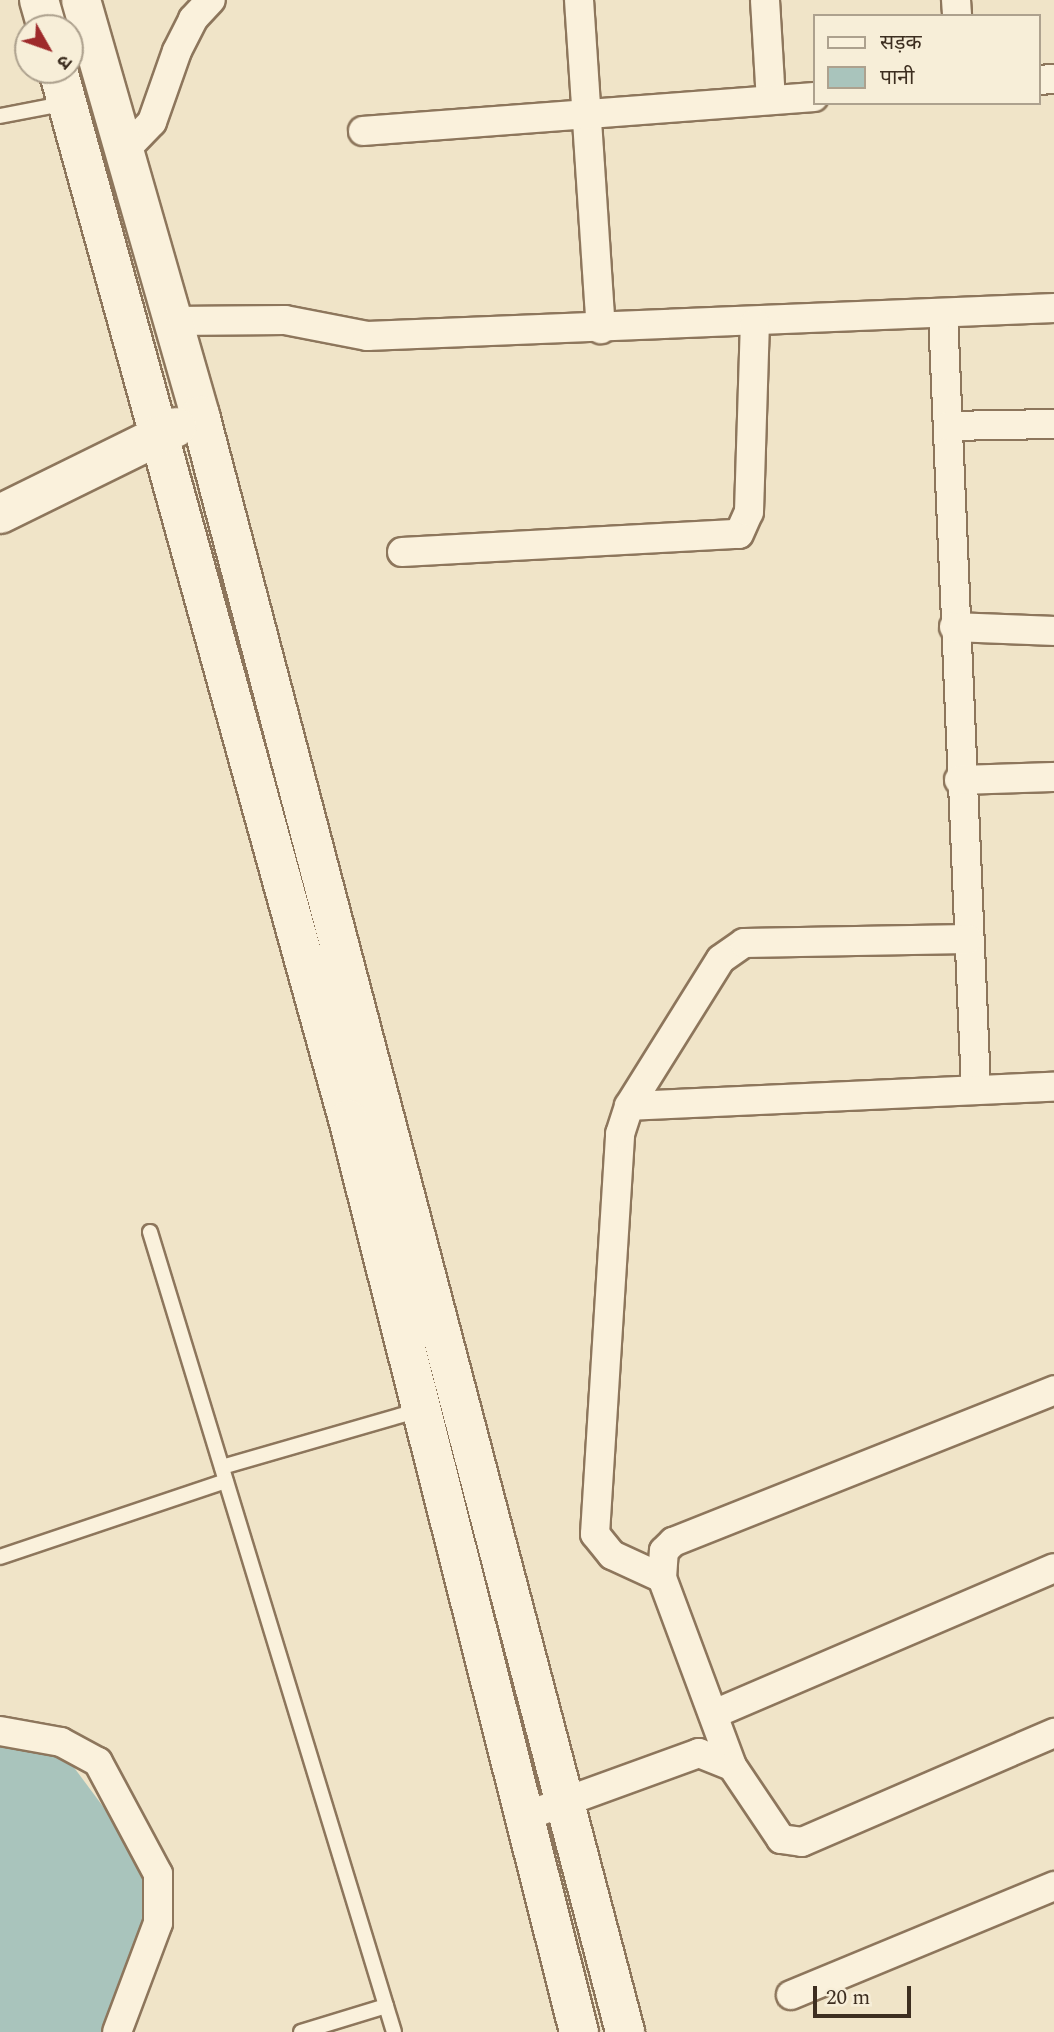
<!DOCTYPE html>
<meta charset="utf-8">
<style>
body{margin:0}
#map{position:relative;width:1054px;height:2032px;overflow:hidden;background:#f0e4c8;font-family:Spectral,"Noto Sans Devanagari",serif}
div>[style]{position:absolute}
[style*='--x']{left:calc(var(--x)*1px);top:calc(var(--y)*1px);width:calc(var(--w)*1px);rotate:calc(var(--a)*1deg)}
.water>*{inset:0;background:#a9c4bc}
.roads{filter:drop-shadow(2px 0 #8d765c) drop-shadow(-2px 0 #8d765c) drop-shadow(0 2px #8d765c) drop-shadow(0 -2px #8d765c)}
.lane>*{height:14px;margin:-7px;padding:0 7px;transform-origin:7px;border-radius:7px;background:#faf1dc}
.street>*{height:28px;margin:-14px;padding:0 14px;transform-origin:14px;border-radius:14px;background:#faf1dc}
.secondary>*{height:38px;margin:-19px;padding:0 19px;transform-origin:19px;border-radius:19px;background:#faf1dc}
span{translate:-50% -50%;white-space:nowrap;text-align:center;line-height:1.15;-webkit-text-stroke:5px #f7eed8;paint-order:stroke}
.legend{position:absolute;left:813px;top:14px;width:228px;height:91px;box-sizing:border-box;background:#f7eed8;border:2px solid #ada18e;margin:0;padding:9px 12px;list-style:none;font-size:21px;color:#3d2e20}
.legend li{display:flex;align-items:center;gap:14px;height:35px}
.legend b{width:35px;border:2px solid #ada18e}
.north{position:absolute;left:14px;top:14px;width:70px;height:70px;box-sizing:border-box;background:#f7eed8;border:2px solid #ada18e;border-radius:50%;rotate:130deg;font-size:19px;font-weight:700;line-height:28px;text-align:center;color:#3d2e20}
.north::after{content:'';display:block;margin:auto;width:24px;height:32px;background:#9e2a2b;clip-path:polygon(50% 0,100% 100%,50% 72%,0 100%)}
.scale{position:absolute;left:813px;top:1986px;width:98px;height:32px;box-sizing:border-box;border:4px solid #3d2e20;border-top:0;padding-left:9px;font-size:21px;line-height:24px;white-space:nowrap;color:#3d2e20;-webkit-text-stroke:5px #f7eed8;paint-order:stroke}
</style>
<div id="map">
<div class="water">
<i style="clip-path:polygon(0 1742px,64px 1754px,148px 1867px,148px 1942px,106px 2032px,0 2032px)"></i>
</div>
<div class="roads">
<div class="lane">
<i style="--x:0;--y:116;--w:68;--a:-11"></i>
<i style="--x:150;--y:1232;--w:836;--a:73.04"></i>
<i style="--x:222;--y:1467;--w:205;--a:-16.1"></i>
<i style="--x:0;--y:1557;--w:238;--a:-18.6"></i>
<i style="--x:301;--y:2032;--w:89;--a:-17"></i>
</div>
<div class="street">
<i style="--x:579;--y:0;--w:330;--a:86.2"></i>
<i style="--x:765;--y:0;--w:100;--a:86.6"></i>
<i style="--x:956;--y:0;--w:16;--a:86"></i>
<i style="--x:1038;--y:80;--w:16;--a:-4"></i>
<i style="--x:363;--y:131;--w:452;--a:-4.3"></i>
<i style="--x:124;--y:151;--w:40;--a:-46"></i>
<i style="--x:152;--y:122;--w:75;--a:-70.6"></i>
<i style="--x:177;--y:51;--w:36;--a:-63"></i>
<i style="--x:193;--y:19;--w:26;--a:-47"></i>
<i style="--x:943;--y:314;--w:776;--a:87.56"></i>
<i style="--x:173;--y:321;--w:112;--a:-0.5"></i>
<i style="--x:285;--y:320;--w:84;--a:11"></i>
<i style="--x:367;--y:336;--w:688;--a:-2.33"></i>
<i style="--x:948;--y:426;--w:106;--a:-1.1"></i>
<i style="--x:402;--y:552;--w:337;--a:-3.1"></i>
<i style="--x:739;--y:534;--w:24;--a:-66"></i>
<i style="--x:749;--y:512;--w:189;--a:-88.2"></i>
<i style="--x:954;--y:627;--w:100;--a:2.3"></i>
<i style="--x:959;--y:780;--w:95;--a:-1.8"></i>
<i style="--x:629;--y:1106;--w:425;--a:-2.6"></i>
<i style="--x:662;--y:1578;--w:55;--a:-155.3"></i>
<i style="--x:612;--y:1555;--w:27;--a:-129"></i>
<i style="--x:595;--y:1534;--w:401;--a:-86.4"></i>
<i style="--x:620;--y:1134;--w:29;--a:-72"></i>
<i style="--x:629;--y:1106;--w:173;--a:-58"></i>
<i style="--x:721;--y:959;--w:28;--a:-35"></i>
<i style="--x:744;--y:943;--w:224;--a:-1"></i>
<i style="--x:714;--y:1714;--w:370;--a:-23.2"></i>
<i style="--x:0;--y:1731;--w:62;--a:10.2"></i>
<i style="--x:61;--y:1742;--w:42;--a:28.4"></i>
<i style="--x:98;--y:1762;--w:127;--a:61.8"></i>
<i style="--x:158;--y:1874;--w:49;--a:90"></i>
<i style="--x:158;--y:1923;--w:116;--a:110.6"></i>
<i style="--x:732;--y:1766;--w:201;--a:-110.4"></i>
<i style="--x:662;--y:1578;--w:27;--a:-86"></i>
<i style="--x:664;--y:1551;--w:13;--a:-45"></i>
<i style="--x:673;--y:1542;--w:410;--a:-21.7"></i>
<i style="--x:523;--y:1817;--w:187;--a:-20"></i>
<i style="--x:699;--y:1753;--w:35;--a:22"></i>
<i style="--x:732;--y:1766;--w:88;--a:56.1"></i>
<i style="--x:781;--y:1839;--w:21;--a:8"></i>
<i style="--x:802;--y:1842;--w:275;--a:-23.4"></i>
<i style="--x:791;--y:1995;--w:285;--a:-22.5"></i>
</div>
<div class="secondary">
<i style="--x:39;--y:0;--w:29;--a:74"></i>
<i style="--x:81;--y:0;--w:432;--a:74"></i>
<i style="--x:200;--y:415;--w:1672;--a:75.27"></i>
<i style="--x:58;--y:70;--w:1088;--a:74.55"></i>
<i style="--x:348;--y:1119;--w:942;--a:75.8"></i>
<i style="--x:0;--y:514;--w:197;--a:-26.2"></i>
</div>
</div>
<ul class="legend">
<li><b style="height:9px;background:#faf1dc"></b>सड़क</li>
<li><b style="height:19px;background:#a9c4bc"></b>पानी</li>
</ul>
<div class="north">उ</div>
<div class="scale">20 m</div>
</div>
